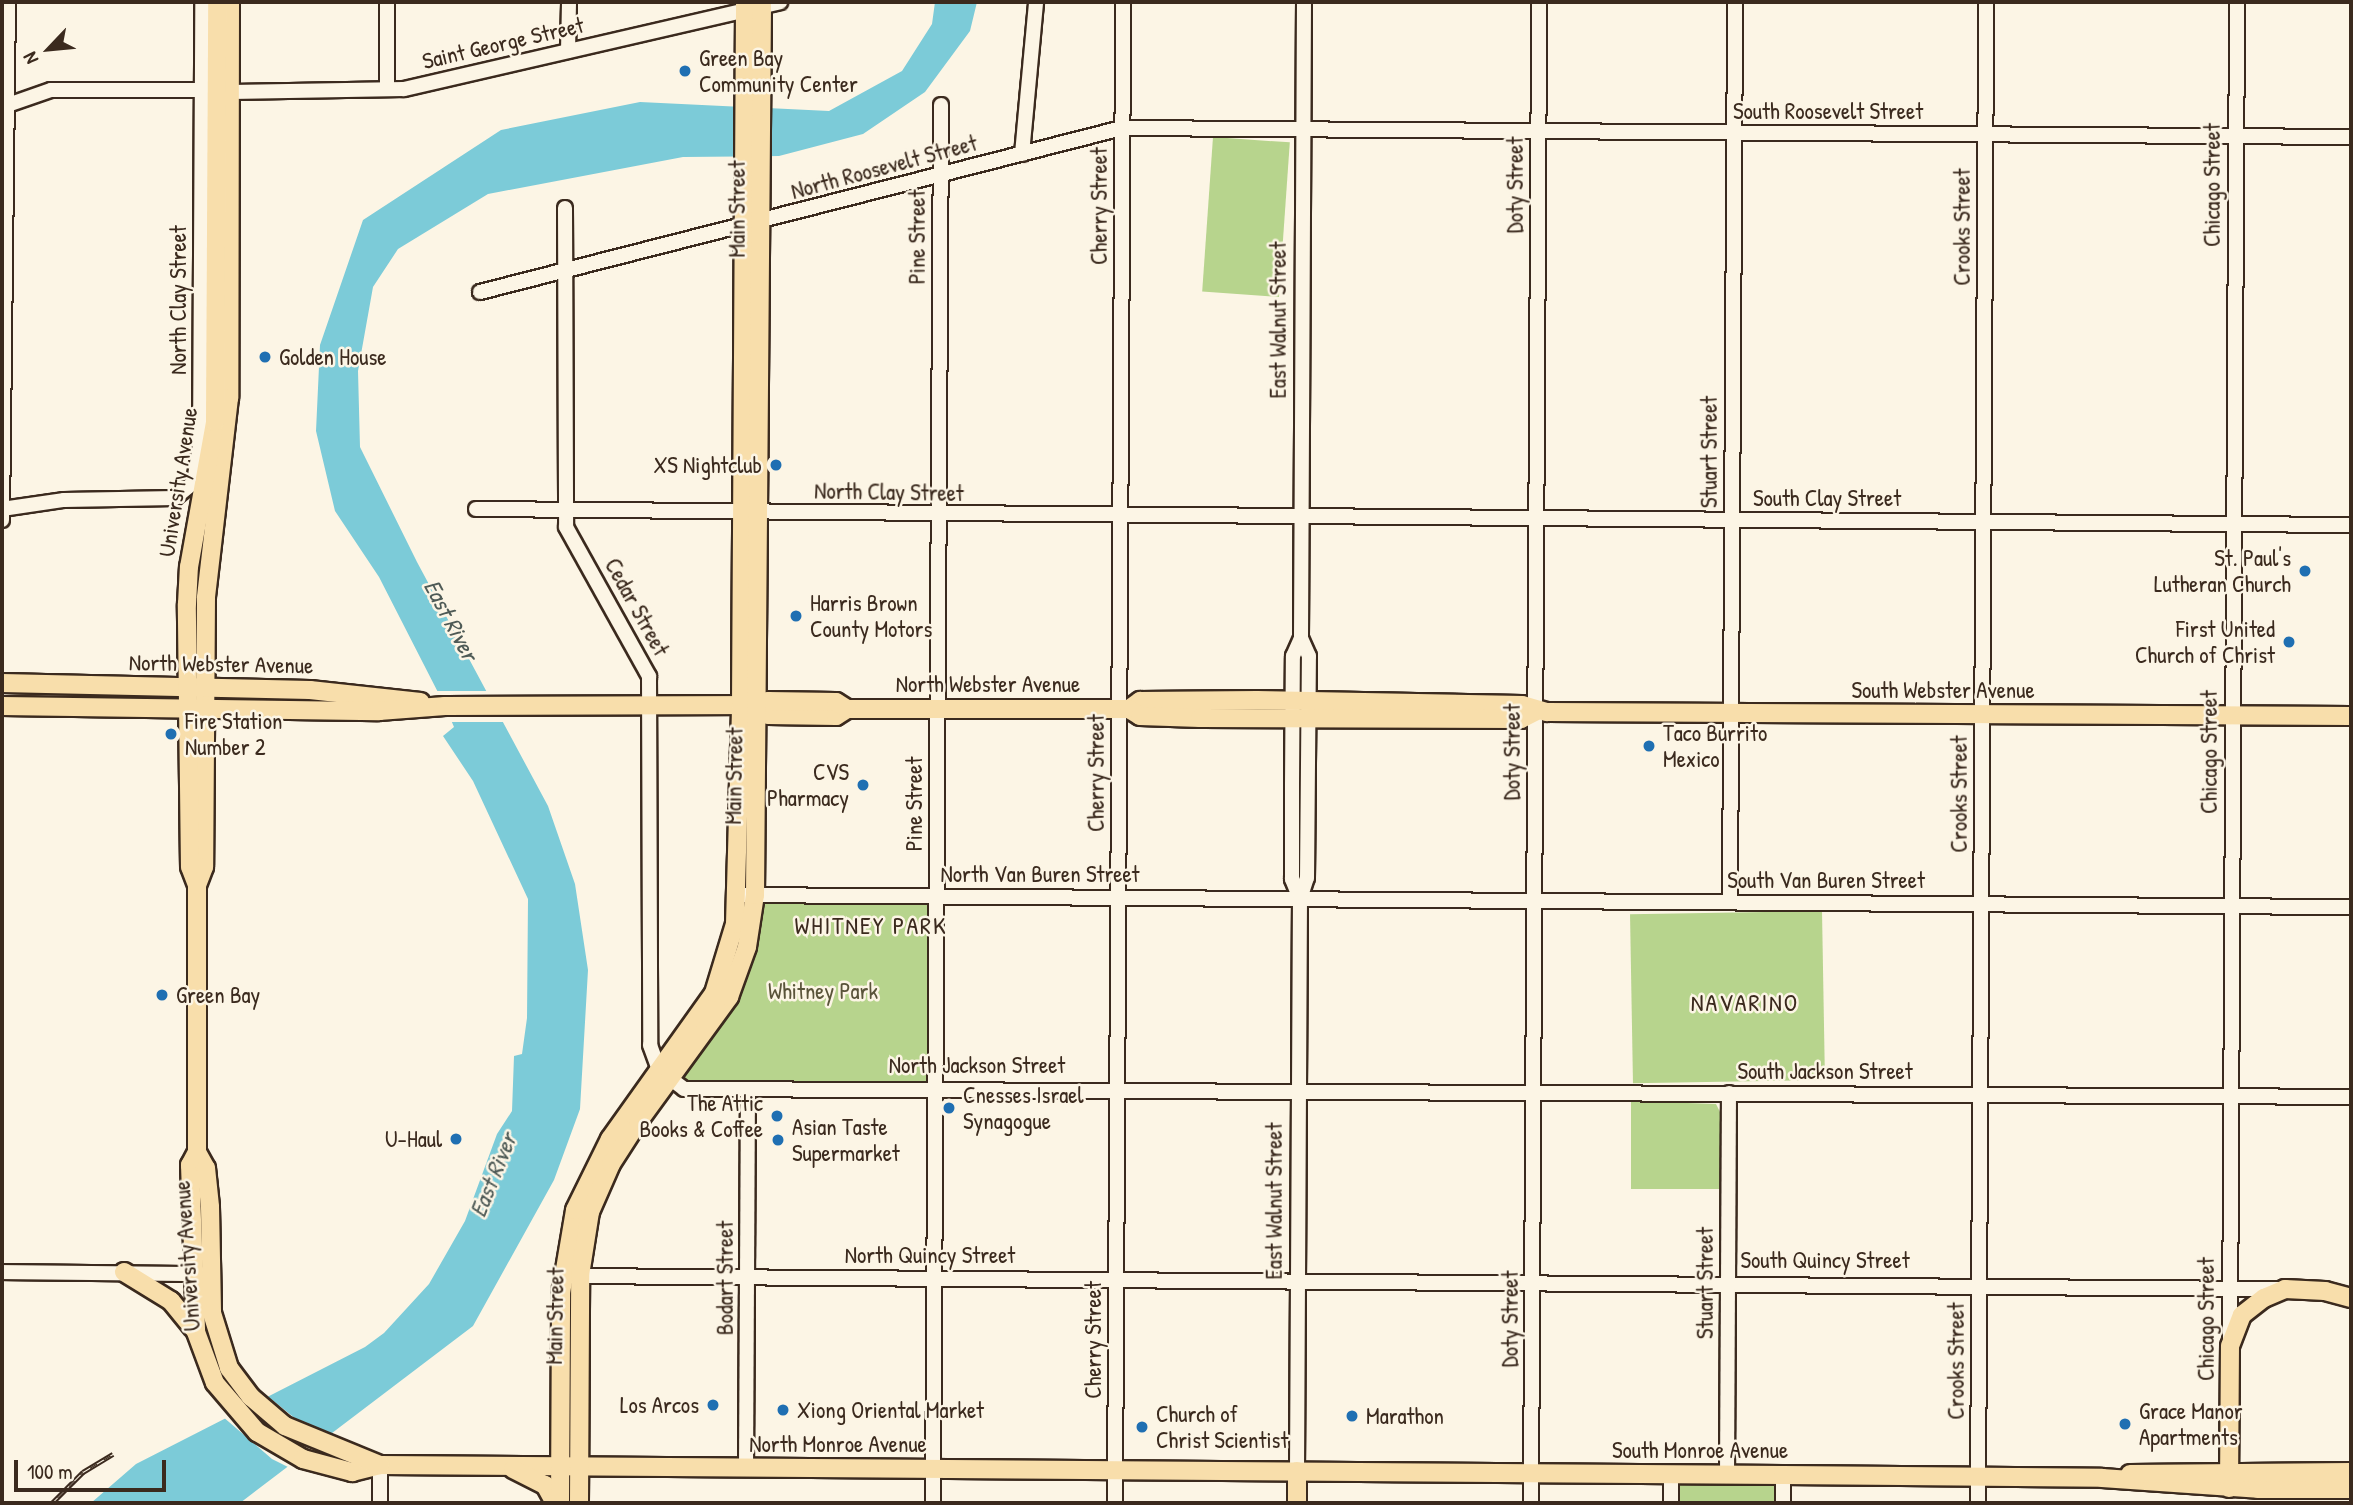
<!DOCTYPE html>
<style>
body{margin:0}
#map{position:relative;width:2353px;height:1505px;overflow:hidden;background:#fcf5e5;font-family:"Patrick Hand",sans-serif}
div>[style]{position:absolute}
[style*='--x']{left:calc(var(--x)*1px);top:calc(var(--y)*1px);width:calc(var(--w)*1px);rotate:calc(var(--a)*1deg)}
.green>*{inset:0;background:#b7d48d;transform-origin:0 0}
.water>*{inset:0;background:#7ccbd8}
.pier>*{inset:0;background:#fcf5e5}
.roads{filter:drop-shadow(2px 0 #3b2a1e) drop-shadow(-2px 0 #3b2a1e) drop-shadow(0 2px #3b2a1e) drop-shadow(0 -2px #3b2a1e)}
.minor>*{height:14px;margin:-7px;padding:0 7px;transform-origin:7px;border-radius:7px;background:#fcf5e5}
.major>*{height:18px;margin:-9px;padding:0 9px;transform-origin:9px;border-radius:9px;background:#f8deab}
.rail>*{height:5px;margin-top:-2.5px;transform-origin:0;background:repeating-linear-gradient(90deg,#fcf5e5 0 8px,#3b2a1e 0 16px);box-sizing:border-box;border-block:2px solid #3b2a1e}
.dots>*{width:19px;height:19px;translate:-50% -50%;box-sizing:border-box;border:4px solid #fcf5e5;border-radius:50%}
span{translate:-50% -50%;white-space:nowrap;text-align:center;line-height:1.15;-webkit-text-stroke:5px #fcf5e5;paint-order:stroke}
.street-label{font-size:23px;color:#3b2a1e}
.poi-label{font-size:23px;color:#3b2a1e}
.left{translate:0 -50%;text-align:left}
.right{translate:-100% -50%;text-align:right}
.park-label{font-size:23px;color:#5a543a}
.water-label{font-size:24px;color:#4e5a56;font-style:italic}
.neighbourhood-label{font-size:24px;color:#3b2a1e;letter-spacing:2px}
.frame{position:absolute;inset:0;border:4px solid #3b2a1e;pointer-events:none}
.north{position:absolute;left:14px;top:14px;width:70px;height:70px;-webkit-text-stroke:5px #fcf5e5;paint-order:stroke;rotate:244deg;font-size:19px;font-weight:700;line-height:28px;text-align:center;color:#3b2a1e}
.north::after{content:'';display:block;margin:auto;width:24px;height:32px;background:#3b2a1e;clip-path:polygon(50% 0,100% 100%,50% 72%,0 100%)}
.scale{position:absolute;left:14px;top:1460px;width:152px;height:32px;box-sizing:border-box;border:4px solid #3b2a1e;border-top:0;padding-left:9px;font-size:21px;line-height:24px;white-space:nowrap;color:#3b2a1e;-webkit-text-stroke:5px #fcf5e5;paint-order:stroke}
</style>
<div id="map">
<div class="green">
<i style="left:1213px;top:137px;width:77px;height:155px;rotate:4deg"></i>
<i style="clip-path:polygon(750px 895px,936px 896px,935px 1087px,748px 1089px,670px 1081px,707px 1012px)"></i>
<i style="left:1822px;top:911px;width:169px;height:192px;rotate:89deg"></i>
<i style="clip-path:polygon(1631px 1101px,1716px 1104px,1720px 1112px,1720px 1189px,1631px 1189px)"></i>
<i style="left:1671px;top:1474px;width:112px;height:29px;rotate:1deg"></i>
</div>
<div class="water">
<i style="clip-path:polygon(935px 2px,977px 2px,970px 31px,925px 92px,863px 134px,779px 156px,683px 157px,488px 194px,398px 249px,373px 287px,358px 371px,360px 447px,417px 562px,548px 806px,575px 884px,588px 970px,580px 1109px,554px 1180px,473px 1326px,240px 1503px,91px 1503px,136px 1464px,365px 1347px,384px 1333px,429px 1284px,465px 1221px,497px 1134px,512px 1111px,514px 1056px,522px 1054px,527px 1018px,528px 899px,473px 781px,443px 736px,454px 727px,445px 706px,379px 577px,335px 511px,316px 431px,320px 345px,363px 220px,501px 130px,640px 102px,829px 111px,902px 71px,932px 24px)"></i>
</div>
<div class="pier">
<i style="clip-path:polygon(433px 691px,490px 691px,507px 722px,448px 722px)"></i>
<i style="clip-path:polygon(265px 1394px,297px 1420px,335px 1435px,290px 1468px,272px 1459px,222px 1416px)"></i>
</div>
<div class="roads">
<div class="minor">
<i style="--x:568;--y:51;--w:49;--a:-88.8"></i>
<i style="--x:387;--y:89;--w:87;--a:-90"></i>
<i style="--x:231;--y:92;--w:173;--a:-1"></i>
<i style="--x:404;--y:89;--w:386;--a:-13"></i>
<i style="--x:2;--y:107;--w:52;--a:-19.1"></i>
<i style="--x:51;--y:90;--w:151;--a:0"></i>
<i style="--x:1022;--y:154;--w:153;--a:-84.7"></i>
<i style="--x:565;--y:208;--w:319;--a:89.8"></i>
<i style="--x:566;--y:527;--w:171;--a:60.9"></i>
<i style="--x:649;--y:676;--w:369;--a:89.8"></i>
<i style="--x:650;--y:1045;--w:27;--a:70"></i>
<i style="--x:659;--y:1070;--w:31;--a:37"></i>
<i style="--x:684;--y:1089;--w:1667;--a:0.27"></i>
<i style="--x:480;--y:292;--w:663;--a:-14.33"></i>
<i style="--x:1122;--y:128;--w:1229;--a:0.42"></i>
<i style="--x:2;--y:509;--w:63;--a:-8.3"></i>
<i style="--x:64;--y:500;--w:111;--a:-1"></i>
<i style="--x:175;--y:498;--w:25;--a:-40"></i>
<i style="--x:194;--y:482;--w:36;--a:-81"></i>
<i style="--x:200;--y:446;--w:444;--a:-89.7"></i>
<i style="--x:476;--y:509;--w:1875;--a:0.49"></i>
<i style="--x:2;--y:520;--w:518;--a:-89.34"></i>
<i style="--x:738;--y:895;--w:1613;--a:0.43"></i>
<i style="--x:1300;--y:899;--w:22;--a:-112"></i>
<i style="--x:1292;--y:879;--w:94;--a:-90"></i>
<i style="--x:1292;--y:785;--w:129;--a:-89.6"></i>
<i style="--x:1293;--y:656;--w:20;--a:-66"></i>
<i style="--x:1301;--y:638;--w:636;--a:-89.73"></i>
<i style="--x:1730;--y:902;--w:900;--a:-89.68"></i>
<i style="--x:2;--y:1272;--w:199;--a:0.6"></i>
<i style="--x:570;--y:1276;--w:1712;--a:0.44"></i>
<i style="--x:2230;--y:1341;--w:1339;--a:-89.7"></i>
<i style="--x:746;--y:1468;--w:379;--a:-89.7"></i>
<i style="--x:1297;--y:1471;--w:572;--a:-89.7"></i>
<i style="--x:1300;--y:899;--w:22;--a:-72"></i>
<i style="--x:1307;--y:878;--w:222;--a:-89.5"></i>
<i style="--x:1309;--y:656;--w:20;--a:-114"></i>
<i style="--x:1727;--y:1474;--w:381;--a:-89.7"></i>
<i style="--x:380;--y:1503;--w:38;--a:-90"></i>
<i style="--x:933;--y:1503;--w:1398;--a:-89.67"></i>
<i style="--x:1115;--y:1503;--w:1501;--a:-89.69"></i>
<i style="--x:1531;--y:1503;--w:1501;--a:-89.69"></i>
<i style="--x:1671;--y:1503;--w:29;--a:-90"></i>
<i style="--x:1783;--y:1503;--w:28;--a:-90"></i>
<i style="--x:1978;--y:1503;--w:1501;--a:-89.69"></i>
</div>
<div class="major">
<i style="--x:230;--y:2;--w:396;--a:90.1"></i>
<i style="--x:229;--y:398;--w:201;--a:96.6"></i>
<i style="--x:206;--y:598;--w:269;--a:90.4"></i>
<i style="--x:204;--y:867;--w:19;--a:111"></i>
<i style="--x:197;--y:885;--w:267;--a:90"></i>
<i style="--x:197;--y:1152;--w:15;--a:118"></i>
<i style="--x:190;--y:1165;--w:167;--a:87.9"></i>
<i style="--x:196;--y:1332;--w:54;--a:69.6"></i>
<i style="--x:215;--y:1383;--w:65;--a:49.4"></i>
<i style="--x:257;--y:1432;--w:53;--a:30.4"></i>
<i style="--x:303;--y:1459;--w:51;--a:14.9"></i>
<i style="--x:352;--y:1472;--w:29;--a:-14"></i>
<i style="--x:380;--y:1465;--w:1403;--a:0.41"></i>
<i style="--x:1783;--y:1475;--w:319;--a:0.5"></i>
<i style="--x:2102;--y:1478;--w:156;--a:4"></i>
<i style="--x:2258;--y:1489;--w:93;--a:0"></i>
<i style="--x:2;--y:683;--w:308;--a:1.3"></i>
<i style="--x:310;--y:690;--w:111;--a:6.2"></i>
<i style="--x:759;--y:705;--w:13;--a:48"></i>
<i style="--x:768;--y:715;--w:68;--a:0.8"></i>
<i style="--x:836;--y:716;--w:13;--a:-32"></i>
<i style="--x:847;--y:709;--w:282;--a:0"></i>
<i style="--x:1129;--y:709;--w:14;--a:-36"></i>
<i style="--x:1140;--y:701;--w:117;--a:-0.5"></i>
<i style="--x:1257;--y:700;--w:265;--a:1.1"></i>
<i style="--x:1522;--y:705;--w:26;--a:16"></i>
<i style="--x:1547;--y:712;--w:804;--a:0.29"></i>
<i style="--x:2;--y:706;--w:377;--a:0.8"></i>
<i style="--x:379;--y:711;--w:66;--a:-4.3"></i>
<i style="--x:445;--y:706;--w:314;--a:-0.2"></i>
<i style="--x:759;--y:705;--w:10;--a:-24"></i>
<i style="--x:768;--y:701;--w:68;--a:0.8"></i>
<i style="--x:836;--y:702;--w:13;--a:32"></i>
<i style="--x:1129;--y:709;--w:13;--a:32"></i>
<i style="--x:1140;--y:716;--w:60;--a:1.9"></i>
<i style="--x:1200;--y:718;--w:321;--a:0.2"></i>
<i style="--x:1521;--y:719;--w:16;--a:-27"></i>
<i style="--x:197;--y:885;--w:19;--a:-111"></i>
<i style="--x:190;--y:867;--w:263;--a:-90.7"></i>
<i style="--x:187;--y:604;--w:37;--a:-87"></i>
<i style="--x:189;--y:567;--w:147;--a:-79.8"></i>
<i style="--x:215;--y:422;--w:420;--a:-89.7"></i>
<i style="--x:197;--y:1152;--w:18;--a:61"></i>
<i style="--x:206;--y:1168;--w:39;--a:84"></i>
<i style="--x:210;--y:1207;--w:106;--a:88.9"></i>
<i style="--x:212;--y:1313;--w:58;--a:72.8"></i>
<i style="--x:229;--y:1368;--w:36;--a:53"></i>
<i style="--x:251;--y:1397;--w:45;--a:40.5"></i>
<i style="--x:285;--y:1426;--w:103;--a:22.3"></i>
<i style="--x:124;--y:1272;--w:55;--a:31.7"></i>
<i style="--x:171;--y:1301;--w:35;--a:51"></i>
<i style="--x:513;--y:1469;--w:36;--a:27"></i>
<i style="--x:545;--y:1485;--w:21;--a:61"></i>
<i style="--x:2130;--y:1474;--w:221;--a:-0.5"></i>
<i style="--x:2229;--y:1488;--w:142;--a:-89.6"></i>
<i style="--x:2230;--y:1346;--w:33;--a:-69"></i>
<i style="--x:2242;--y:1315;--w:28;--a:-38"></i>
<i style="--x:2264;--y:1298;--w:23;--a:-23"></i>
<i style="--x:2285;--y:1289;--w:40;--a:2.9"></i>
<i style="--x:2325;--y:1291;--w:27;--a:15"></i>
<i style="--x:560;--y:1503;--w:210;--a:-89.7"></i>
<i style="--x:561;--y:1293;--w:84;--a:-80.4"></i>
<i style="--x:575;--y:1210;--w:79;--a:-63.8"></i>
<i style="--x:610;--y:1139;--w:179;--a:-54.5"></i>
<i style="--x:714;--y:993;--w:72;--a:-73.1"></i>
<i style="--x:735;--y:924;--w:219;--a:-88.4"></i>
<i style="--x:741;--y:705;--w:703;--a:-89.67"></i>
<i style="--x:579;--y:1503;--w:228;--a:-89.7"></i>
<i style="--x:580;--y:1275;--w:64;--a:-81"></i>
<i style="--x:590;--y:1212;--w:52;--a:-66.4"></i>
<i style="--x:611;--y:1164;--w:50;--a:-57.3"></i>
<i style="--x:638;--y:1122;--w:155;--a:-53.9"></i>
<i style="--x:729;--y:997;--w:53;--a:-70.2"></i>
<i style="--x:747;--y:947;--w:53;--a:-81.3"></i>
<i style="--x:755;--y:895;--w:893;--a:-89.55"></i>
<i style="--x:1297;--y:1503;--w:32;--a:-90"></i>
</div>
</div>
<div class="rail">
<i style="--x:52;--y:1503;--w:44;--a:-45"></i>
<i style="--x:83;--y:1472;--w:35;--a:-31"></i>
</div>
<div class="dots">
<i style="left:685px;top:71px;background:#1f6fb2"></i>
<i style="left:265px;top:357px;background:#1f6fb2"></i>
<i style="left:776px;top:465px;background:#1f6fb2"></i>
<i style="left:2305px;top:571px;background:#1f6fb2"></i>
<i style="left:796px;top:616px;background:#1f6fb2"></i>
<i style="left:2289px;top:642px;background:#1f6fb2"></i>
<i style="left:171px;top:734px;background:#1f6fb2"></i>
<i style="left:1649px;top:746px;background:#1f6fb2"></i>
<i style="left:863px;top:785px;background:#1f6fb2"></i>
<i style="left:162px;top:995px;background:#1f6fb2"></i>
<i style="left:949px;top:1108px;background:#1f6fb2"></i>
<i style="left:777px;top:1116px;background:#1f6fb2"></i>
<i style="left:456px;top:1139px;background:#1f6fb2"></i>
<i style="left:778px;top:1140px;background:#1f6fb2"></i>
<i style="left:713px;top:1405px;background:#1f6fb2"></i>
<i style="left:783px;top:1410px;background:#1f6fb2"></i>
<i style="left:1352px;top:1416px;background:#1f6fb2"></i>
<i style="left:2125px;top:1424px;background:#1f6fb2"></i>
<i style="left:1142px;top:1427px;background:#1f6fb2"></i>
</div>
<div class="street-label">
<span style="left:503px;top:43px;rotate:-13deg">Saint George Street</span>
<span style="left:1828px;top:111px">South Roosevelt Street</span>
<span style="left:884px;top:167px;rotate:-15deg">North Roosevelt Street</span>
<span style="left:1515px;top:185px;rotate:-90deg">Doty Street</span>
<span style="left:2212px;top:185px;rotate:-90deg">Chicago Street</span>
<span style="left:1099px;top:206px;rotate:-90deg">Cherry Street</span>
<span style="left:737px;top:209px;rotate:-90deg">Main Street</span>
<span style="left:1962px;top:227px;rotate:-90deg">Crooks Street</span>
<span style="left:917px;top:237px;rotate:-90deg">Pine Street</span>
<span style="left:178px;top:300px;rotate:-90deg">North Clay Street</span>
<span style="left:1278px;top:320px;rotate:-90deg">East Walnut Street</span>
<span style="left:1709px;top:452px;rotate:-90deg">Stuart Street</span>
<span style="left:178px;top:482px;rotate:-81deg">University Avenue</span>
<span style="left:889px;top:492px;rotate:1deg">North Clay Street</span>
<span style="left:1827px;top:498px">South Clay Street</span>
<span style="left:637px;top:607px;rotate:61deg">Cedar Street</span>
<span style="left:221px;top:664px;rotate:1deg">North Webster Avenue</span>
<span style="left:988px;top:684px">North Webster Avenue</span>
<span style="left:1943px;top:690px">South Webster Avenue</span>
<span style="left:1512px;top:752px;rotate:-90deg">Doty Street</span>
<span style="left:2209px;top:752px;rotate:-90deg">Chicago Street</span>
<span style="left:1096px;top:773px;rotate:-90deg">Cherry Street</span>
<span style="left:734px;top:776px;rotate:-89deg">Main Street</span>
<span style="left:1959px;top:794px;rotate:-90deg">Crooks Street</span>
<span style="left:914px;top:804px;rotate:-90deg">Pine Street</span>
<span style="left:1040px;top:874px">North Van Buren Street</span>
<span style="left:1826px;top:880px">South Van Buren Street</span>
<span style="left:977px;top:1065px">North Jackson Street</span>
<span style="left:1825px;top:1071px">South Jackson Street</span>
<span style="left:1274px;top:1201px;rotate:-90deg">East Walnut Street</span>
<span style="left:930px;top:1255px">North Quincy Street</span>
<span style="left:187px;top:1256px;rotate:-94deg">University Avenue</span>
<span style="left:1825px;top:1260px">South Quincy Street</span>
<span style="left:725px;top:1278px;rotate:-90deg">Bodart Street</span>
<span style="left:1705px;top:1283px;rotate:-90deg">Stuart Street</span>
<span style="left:555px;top:1316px;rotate:-89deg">Main Street</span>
<span style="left:1510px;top:1319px;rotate:-90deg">Doty Street</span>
<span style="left:2206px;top:1319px;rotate:-90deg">Chicago Street</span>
<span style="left:1093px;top:1340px;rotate:-90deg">Cherry Street</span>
<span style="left:1956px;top:1361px;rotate:-90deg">Crooks Street</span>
<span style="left:838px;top:1444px">North Monroe Avenue</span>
<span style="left:1700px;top:1450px">South Monroe Avenue</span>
</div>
<div class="poi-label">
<span class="left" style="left:699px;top:71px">Green Bay<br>Community Center</span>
<span class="left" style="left:279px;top:357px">Golden House</span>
<span class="right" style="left:762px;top:465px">XS Nightclub</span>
<span class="right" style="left:2291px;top:571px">St. Paul's<br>Lutheran Church</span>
<span class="left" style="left:810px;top:616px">Harris Brown<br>County Motors</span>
<span class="right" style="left:2275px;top:642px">First United<br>Church of Christ</span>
<span class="left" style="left:185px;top:734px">Fire Station<br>Number 2</span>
<span class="left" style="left:1663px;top:746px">Taco Burrito<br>Mexico</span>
<span class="right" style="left:849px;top:785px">CVS<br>Pharmacy</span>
<span class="left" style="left:176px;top:995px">Green Bay</span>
<span class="left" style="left:963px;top:1108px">Cnesses Israel<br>Synagogue</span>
<span class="right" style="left:763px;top:1116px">The Attic<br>Books &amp; Coffee</span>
<span class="left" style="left:792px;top:1140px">Asian Taste<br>Supermarket</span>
<span class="right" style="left:442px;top:1139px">U-Haul</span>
<span class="right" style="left:699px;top:1405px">Los Arcos</span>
<span class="left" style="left:797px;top:1410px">Xiong Oriental Market</span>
<span class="left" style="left:2139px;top:1424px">Grace Manor<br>Apartments</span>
<span class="left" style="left:1156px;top:1427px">Church of<br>Christ Scientist</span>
<span class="left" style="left:1366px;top:1416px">Marathon</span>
</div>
<div class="park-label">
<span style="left:823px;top:991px">Whitney Park</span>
</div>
<div class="water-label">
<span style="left:451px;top:620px;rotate:62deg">East River</span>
<span style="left:493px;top:1175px;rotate:-68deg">East River</span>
</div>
<div class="neighbourhood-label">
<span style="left:871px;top:926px">WHITNEY PARK</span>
<span style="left:1745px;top:1003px">NAVARINO</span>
</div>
<div class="frame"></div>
<div class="north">N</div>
<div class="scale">100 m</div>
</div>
